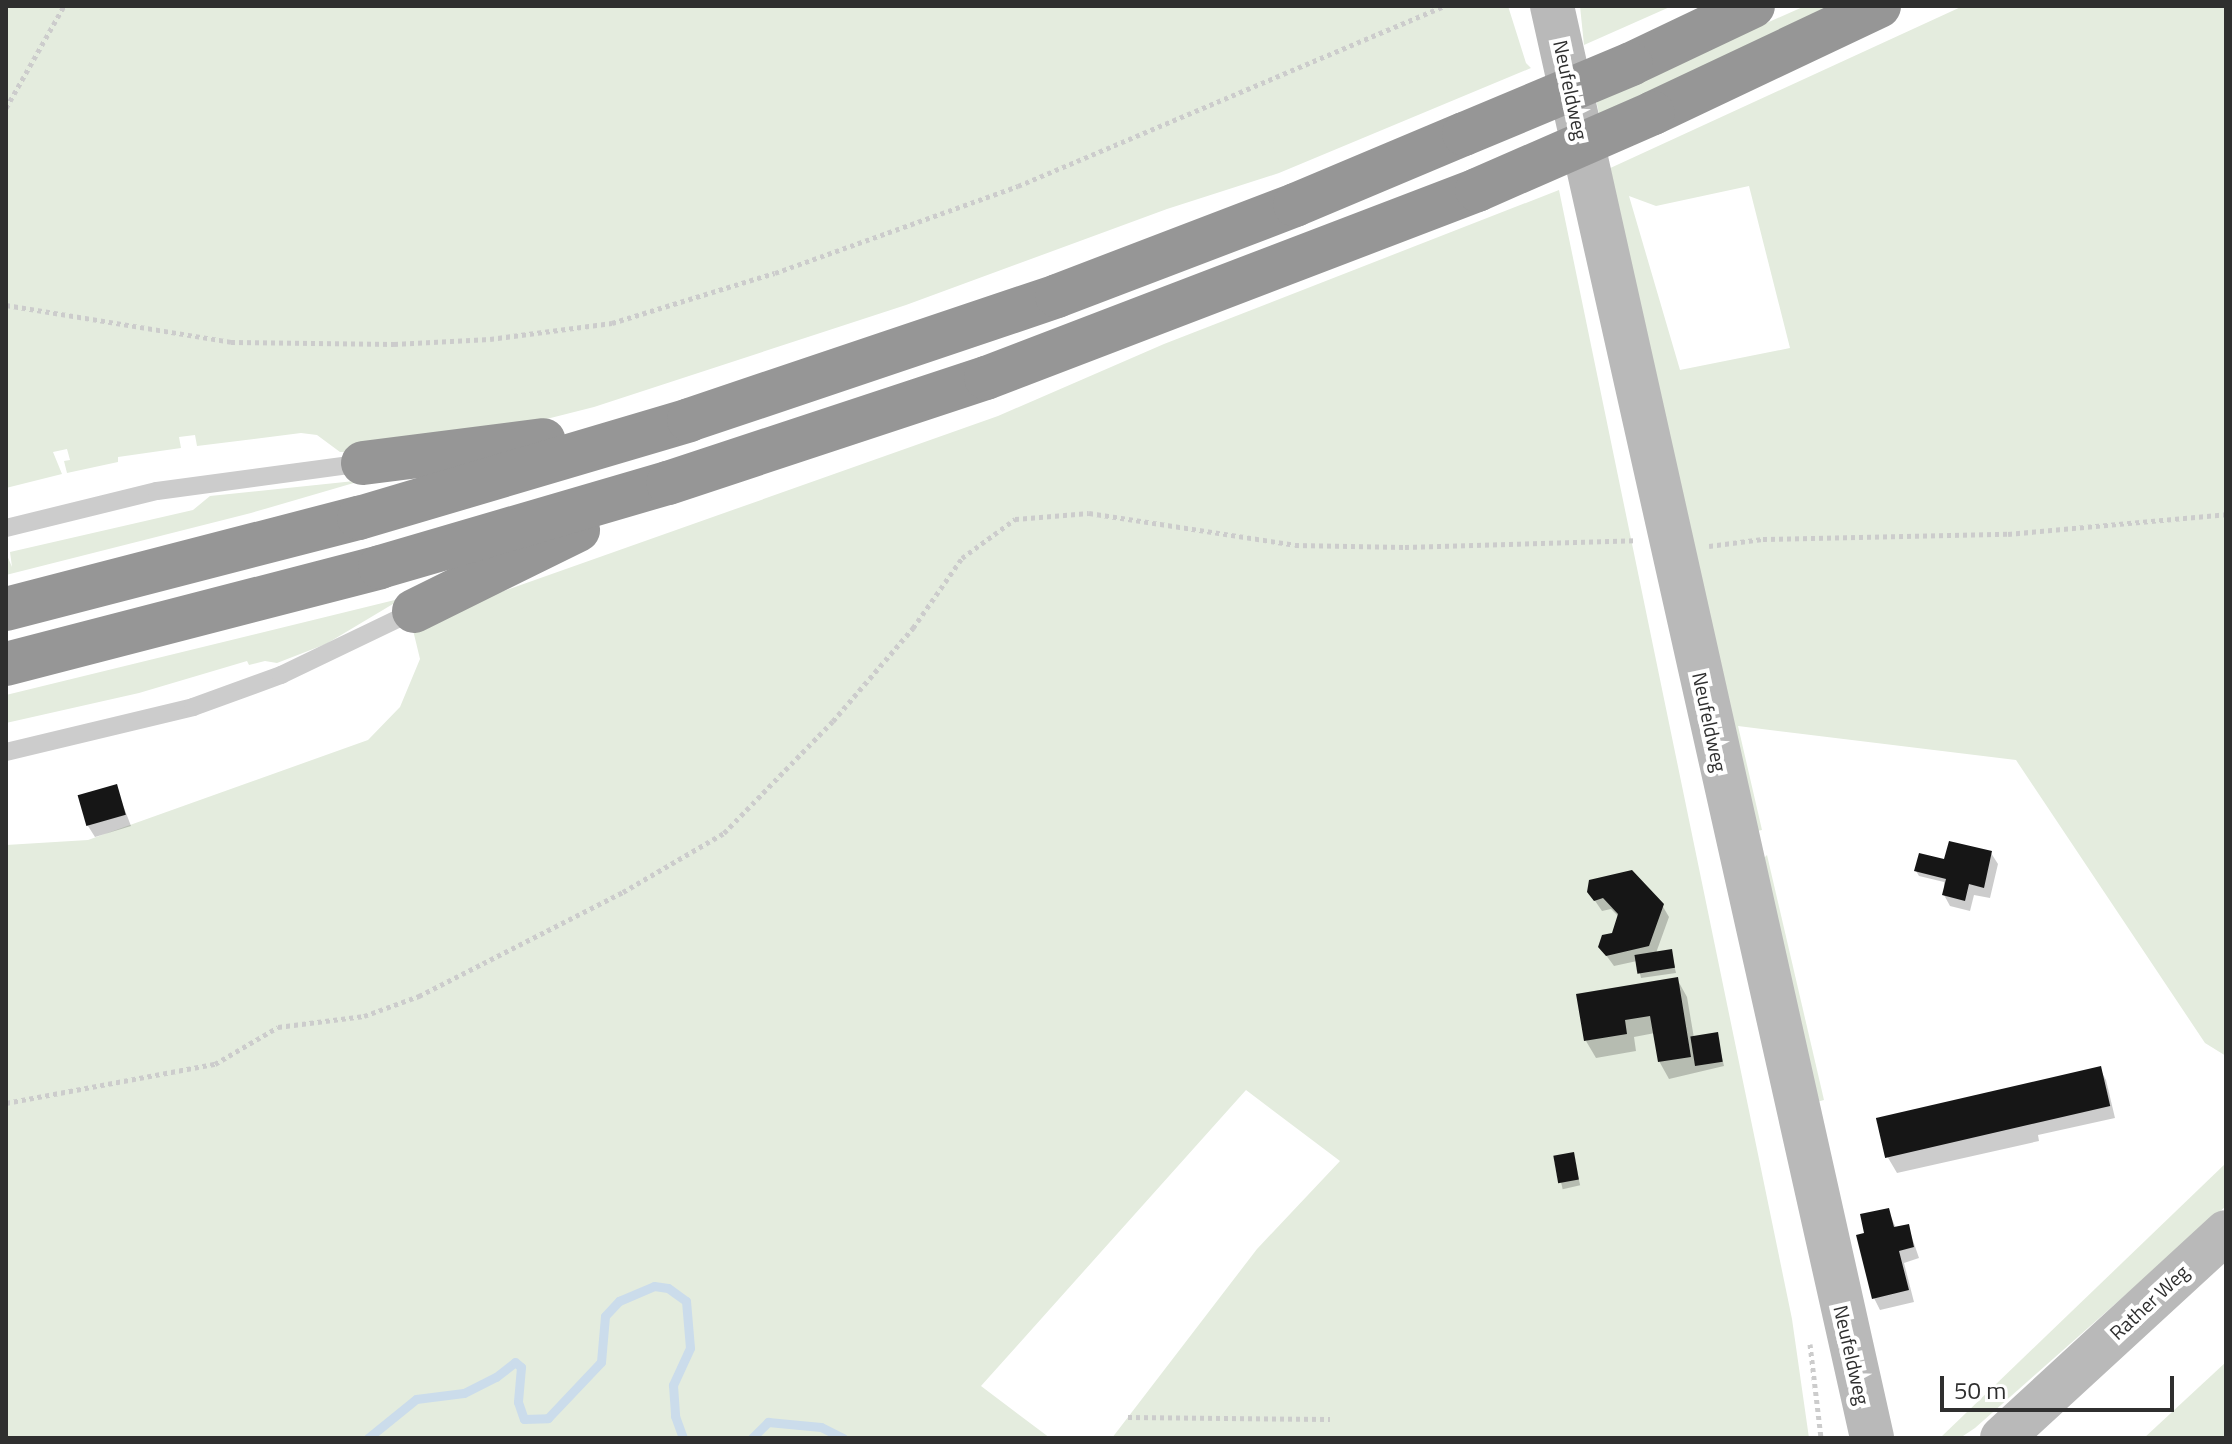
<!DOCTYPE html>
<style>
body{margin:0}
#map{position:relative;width:2232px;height:1444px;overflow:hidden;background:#fff;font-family:"Titillium Web",sans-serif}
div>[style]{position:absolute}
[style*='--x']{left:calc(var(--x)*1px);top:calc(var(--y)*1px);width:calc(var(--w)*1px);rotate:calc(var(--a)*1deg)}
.green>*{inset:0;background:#e4ecde}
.shadow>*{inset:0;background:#0003;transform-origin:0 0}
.stream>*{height:9px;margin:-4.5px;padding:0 4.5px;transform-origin:4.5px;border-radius:4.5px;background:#cbdceb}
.building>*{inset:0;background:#161616;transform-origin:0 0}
.path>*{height:5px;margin-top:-2.5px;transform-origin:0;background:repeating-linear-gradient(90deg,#ccc 0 4px,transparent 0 8px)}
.service>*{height:18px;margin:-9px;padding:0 9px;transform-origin:9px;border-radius:9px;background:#ccc}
.secondary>*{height:44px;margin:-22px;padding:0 22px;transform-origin:22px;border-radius:22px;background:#b9b9b9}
.motorway>*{height:44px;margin:-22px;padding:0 22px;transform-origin:22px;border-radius:22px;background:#969696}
.motorway-bridge>*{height:44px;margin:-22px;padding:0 22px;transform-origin:22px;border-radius:22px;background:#969696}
span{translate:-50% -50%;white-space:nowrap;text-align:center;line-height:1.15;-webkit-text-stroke:8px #fff;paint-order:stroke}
.street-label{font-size:20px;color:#2f2f2f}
.frame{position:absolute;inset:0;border:8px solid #2f2f2f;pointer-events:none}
.scale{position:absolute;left:1940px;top:1376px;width:234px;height:36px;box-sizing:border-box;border:4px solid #2f2f2f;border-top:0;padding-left:10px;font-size:24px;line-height:28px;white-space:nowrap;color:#2f2f2f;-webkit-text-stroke:6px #fff;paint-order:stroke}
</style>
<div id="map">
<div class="green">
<i style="clip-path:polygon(6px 6px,1508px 6px,1526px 63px,1531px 68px,1279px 173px,1167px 209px,906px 305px,594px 407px,499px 431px,368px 452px,340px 452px,317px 435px,301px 433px,197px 446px,195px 435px,179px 437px,181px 448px,118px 457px,118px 462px,67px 473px,64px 461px,70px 460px,67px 449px,53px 452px,62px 474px,6px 488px)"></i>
<i style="clip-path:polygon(1580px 6px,1672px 6px,1584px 45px)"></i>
<i style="clip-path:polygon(1805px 6px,1835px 6px,1599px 114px,1596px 99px)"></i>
<i style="clip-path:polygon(evenodd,1963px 6px,2226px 6px,2226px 1056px,2205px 1043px,2016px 760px,1738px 726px,1762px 830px,1752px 832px,1606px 170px,1963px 6px,1749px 186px,1790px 348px,1680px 370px,1629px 196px,1656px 206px,1749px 186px)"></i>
<i style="clip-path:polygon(1559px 190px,1792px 1319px,1809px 1438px,1112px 1438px,1257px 1249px,1340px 1161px,1246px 1090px,981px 1386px,1050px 1438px,6px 1438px,6px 845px,88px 840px,368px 740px,400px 707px,420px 659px,413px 630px,422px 620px,998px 416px,1164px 344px)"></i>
<i style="clip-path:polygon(364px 480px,251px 513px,6px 575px,6px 553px,12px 567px,10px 552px,193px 510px,210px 496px)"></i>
<i style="clip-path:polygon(403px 598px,326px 644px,277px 663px,265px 661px,249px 665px,247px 661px,139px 693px,6px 723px,6px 695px)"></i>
<i style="clip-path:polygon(1767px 855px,1824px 1100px,1813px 1103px,1759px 863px)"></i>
<i style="clip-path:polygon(2226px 1163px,2226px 1206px,1975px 1428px,1960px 1438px,1940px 1438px)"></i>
<i style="clip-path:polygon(2226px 1362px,2226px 1438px,2144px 1438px)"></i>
</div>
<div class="shadow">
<i style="clip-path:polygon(116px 787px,131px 826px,95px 837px,88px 826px)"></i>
<i style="clip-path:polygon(1991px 853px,1998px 864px,1990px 898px,1974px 895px,1970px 911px,1950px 906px,1944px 895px,1944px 882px,1919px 876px,1916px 871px)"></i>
<i style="clip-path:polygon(1589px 892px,1662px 905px,1669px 917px,1656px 953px,1671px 951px,1676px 973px,1641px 978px,1637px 961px,1614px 966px,1600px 947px,1614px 935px,1619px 917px,1611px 909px,1602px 911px)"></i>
<i style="clip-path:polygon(1677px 979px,1687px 997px,1694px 1038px,1717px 1035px,1724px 1066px,1669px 1079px,1659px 1061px,1655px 1033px,1634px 1037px,1636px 1051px,1596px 1058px,1586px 1041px)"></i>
<i style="clip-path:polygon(2100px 1069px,2106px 1080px,2115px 1118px,2038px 1135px,2039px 1141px,1897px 1173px,1887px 1156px)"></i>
<i style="left:1573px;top:1154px;width:32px;height:18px;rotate:77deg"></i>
<i style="clip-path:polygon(1888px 1210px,1896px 1228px,1908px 1226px,1919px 1258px,1904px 1263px,1914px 1302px,1880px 1310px,1874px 1298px,1866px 1234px)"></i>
</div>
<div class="stream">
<i style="--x:368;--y:1438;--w:62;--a:-39.1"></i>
<i style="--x:416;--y:1399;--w:48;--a:-7.1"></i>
<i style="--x:464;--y:1393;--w:36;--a:-27"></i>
<i style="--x:496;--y:1377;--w:24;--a:-38"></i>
<i style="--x:515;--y:1362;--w:8;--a:40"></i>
<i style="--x:521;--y:1367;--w:35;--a:95"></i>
<i style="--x:518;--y:1402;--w:18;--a:71"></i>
<i style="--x:524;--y:1419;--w:24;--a:-2"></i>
<i style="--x:548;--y:1418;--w:77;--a:-46.6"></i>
<i style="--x:601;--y:1362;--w:46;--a:-85"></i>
<i style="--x:605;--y:1316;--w:21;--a:-47"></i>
<i style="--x:619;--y:1301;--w:38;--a:-23"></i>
<i style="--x:654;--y:1286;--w:14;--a:8"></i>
<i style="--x:668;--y:1288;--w:22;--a:36"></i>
<i style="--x:686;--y:1301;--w:47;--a:85.1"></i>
<i style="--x:690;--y:1348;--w:41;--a:114.7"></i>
<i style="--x:673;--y:1385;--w:31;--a:86"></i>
<i style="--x:675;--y:1416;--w:23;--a:70"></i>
<i style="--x:752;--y:1438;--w:23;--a:-45"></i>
<i style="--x:768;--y:1422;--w:53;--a:5.4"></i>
<i style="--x:821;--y:1427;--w:25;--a:27"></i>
</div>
<div class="building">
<i style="left:117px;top:784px;width:32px;height:41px;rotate:74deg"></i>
<i style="clip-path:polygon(1949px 841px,1992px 851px,1984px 888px,1969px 884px,1965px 901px,1942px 895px,1946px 879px,1914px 871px,1919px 853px,1944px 859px)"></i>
<i style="clip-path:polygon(1632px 870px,1664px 904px,1649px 946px,1606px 956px,1598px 947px,1602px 935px,1612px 933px,1618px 914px,1603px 898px,1594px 901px,1587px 892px,1589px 880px)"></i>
<i style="left:1672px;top:949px;width:19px;height:38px;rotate:81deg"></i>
<i style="clip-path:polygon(1678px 977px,1691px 1057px,1658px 1062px,1650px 1016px,1625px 1020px,1627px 1034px,1584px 1041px,1576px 994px)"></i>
<i style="left:1718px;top:1032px;width:30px;height:28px;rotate:81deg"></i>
<i style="left:2101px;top:1066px;width:41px;height:231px;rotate:77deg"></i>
<i style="left:1574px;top:1152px;width:28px;height:21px;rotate:80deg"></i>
<i style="clip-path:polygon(1889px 1208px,1894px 1227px,1909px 1224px,1914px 1247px,1899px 1251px,1909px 1290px,1872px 1299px,1856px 1235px,1864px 1233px,1860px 1214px)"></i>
</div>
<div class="path">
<i style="--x:6;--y:108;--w:117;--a:-60.4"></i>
<i style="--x:6;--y:305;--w:228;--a:9.3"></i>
<i style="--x:231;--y:342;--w:163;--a:0.7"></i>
<i style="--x:394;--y:344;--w:96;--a:-3"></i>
<i style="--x:490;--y:339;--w:123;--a:-7.5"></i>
<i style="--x:612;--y:323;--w:170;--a:-17.1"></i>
<i style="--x:775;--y:273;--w:258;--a:-19.7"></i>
<i style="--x:1018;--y:186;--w:463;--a:-22.9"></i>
<i style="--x:1709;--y:546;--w:54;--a:-7.4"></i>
<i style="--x:1763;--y:539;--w:245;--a:-1.2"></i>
<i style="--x:2008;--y:534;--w:219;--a:-5.2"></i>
<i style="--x:6;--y:1103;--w:213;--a:-10.6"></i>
<i style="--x:215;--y:1064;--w:73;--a:-30.4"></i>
<i style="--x:278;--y:1027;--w:87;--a:-7.3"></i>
<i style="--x:364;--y:1016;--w:59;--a:-20"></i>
<i style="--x:419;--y:996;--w:229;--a:-27"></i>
<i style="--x:623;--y:892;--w:117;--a:-30.3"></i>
<i style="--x:724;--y:833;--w:156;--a:-45.8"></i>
<i style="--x:833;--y:721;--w:123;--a:-49.3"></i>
<i style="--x:913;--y:628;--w:85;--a:-55"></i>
<i style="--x:962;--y:558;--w:66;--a:-36.3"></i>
<i style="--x:1015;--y:519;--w:74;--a:-4.6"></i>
<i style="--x:1089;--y:513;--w:208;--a:8.8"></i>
<i style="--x:1295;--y:545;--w:110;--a:1"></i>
<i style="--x:1405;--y:547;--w:231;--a:-1.7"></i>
<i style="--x:1810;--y:1344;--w:95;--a:83.3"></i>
<i style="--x:1128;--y:1417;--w:202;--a:0.6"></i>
</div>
<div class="service">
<i style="--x:6;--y:528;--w:155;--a:-13.8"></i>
<i style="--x:157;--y:491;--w:208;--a:-7.7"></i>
<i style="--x:6;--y:752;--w:192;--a:-13.5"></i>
<i style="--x:193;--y:707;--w:94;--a:-20"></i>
<i style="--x:281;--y:675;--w:148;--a:-25.7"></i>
</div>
<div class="secondary">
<i style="--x:1552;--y:6;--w:1467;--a:77.4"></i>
<i style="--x:2002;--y:1438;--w:304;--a:-42.6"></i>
</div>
<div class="motorway">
<i style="--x:1631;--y:64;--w:135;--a:-25.4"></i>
<i style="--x:1653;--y:113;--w:250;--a:-25.3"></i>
<i style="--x:363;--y:463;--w:182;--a:-7.2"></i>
<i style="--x:6;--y:609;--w:365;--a:-14.5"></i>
<i style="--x:359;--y:518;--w:344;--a:-16.5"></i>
<i style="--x:689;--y:420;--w:388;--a:-18.6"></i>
<i style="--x:1057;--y:296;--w:255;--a:-20.9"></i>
<i style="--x:1295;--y:205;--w:183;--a:-22.8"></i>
<i style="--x:414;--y:611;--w:183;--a:-26.3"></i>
<i style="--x:6;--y:664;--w:386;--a:-14.5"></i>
<i style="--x:380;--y:567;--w:300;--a:-16.3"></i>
<i style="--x:668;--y:483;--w:335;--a:-18.3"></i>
<i style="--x:986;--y:378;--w:526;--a:-20.95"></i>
</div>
<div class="motorway-bridge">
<i style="--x:1464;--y:134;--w:181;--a:-22.7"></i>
<i style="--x:1477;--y:190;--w:192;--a:-23.6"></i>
</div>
<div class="street-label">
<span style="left:1571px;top:90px;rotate:78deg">Neufeldweg</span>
<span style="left:1710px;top:722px;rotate:78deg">Neufeldweg</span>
<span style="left:2149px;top:1302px;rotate:-43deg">Rather Weg</span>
<span style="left:1852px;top:1355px;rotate:77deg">Neufeldweg</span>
</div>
<div class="frame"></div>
<div class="scale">50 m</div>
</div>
